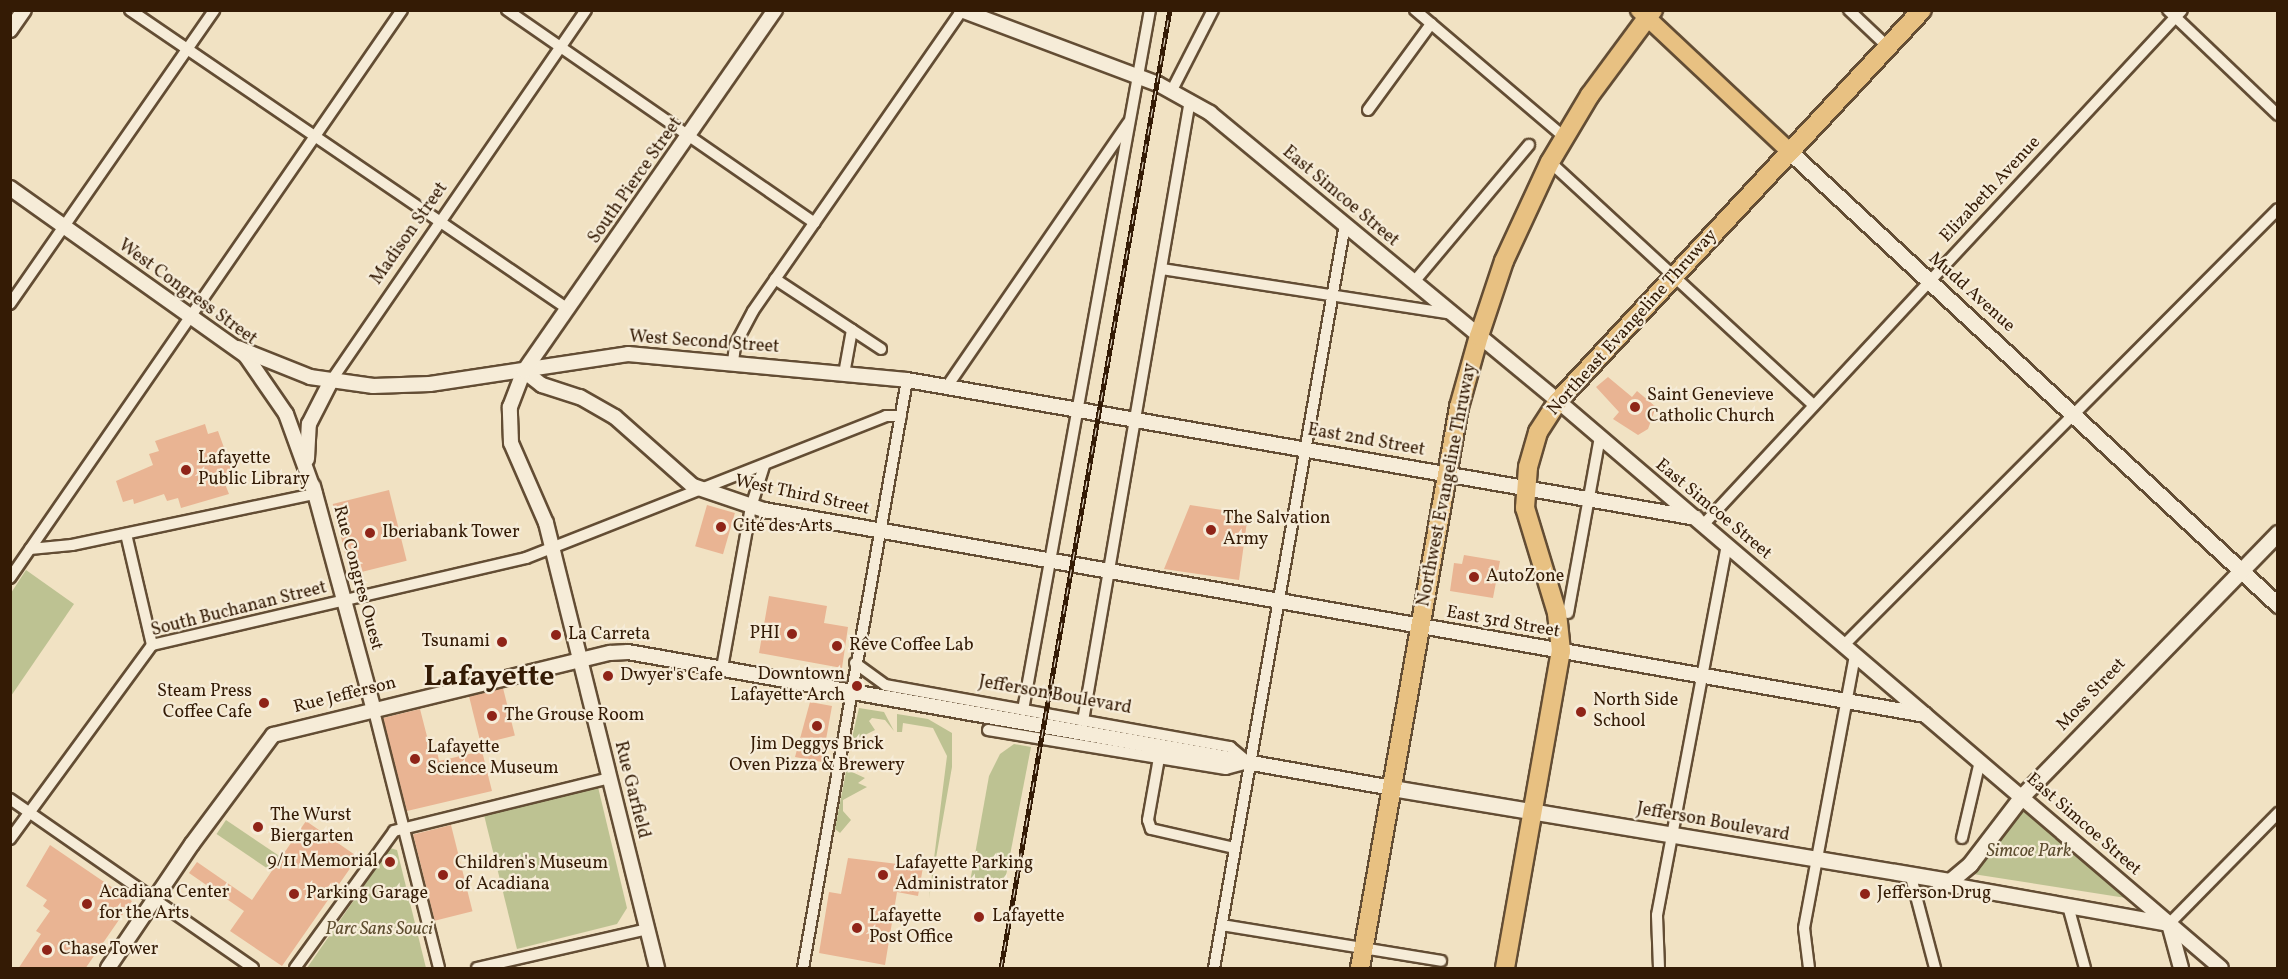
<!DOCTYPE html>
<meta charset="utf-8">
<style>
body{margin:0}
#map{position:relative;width:2288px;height:979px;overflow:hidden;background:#f1e2c3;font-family:Vollkorn,serif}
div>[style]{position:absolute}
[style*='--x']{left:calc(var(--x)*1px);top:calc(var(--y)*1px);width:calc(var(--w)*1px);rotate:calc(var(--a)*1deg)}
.green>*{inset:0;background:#bdc292;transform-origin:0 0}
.building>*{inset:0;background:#e9b493;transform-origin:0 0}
.roads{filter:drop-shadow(2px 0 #634d34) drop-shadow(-2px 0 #634d34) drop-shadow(0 2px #634d34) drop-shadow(0 -2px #634d34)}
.minor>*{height:10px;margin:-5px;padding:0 5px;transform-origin:5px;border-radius:5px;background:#f6ecd8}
.tertiary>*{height:14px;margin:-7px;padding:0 7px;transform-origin:7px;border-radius:7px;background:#f6ecd8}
.secondary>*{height:15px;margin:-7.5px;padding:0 7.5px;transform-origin:7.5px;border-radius:7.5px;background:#f6ecd8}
.primary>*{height:16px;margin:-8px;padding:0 8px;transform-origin:8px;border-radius:8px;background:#e8c182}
.trunk>*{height:18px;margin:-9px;padding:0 9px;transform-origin:9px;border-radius:9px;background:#e8c182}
.rail>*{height:5px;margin-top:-2.5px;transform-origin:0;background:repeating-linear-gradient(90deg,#f6ecd8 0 9px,#341b05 0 18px);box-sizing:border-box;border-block:2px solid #341b05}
.dots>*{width:16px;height:16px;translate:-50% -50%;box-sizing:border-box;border:3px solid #f6ecd8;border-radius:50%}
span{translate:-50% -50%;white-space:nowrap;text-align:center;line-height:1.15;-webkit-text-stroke:4.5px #f6ecd8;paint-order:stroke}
.street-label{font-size:18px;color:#341b05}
.poi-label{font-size:18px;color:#341b05}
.left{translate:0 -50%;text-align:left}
.right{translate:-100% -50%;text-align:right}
.park-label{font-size:18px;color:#5d4d2f;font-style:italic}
.town-label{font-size:30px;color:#341b05;font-weight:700}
.frame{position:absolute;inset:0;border:12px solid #341b05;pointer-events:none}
</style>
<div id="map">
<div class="green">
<i style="clip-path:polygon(26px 570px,74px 604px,11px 696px,11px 593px)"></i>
<i style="clip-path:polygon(859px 708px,884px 712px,894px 731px,885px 720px,872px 718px,869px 721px,875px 730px,851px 742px)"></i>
<i style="clip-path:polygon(897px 714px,928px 719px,952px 733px,952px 767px,929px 898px,947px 756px,933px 728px,903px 723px,902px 732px,897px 732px)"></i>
<i style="clip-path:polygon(1014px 744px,1031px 747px,1004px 886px,970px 882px,989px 776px,1000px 754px)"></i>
<i style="clip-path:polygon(849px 756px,852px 772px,865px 778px,858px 783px,867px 787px,843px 800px,843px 811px,851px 820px,840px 833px,835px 829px)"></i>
<i style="clip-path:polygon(598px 787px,627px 908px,617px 924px,517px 949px,484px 815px)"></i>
<i style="clip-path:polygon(2023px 804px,2126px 898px,1973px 874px)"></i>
<i style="left:226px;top:820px;width:64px;height:17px;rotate:34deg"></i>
<i style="clip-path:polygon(390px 848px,397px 850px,426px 968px,307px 968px)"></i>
</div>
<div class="building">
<i style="clip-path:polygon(1608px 377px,1632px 397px,1637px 391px,1656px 407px,1648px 429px,1638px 435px,1613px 419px,1619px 412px,1596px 387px)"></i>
<i style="clip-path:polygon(205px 424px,208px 434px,218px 431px,236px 481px,225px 484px,229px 494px,181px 508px,178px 498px,167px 501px,164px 494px,134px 504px,133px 499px,123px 502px,116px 481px,153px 465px,149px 454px,159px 451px,155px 441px)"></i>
<i style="left:389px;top:490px;width:73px;height:58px;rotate:76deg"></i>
<i style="left:707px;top:505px;width:29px;height:43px;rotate:16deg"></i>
<i style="clip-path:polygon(1190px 505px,1248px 514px,1239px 580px,1164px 569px)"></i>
<i style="clip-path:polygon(1464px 555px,1500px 561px,1493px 598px,1450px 591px,1454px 563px,1462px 564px)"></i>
<i style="clip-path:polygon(769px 596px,827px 606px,824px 623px,848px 627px,842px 668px,759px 653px)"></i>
<i style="left:503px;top:688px;width:49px;height:35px;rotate:76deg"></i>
<i style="clip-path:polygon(810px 702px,832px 706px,822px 762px,795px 757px)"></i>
<i style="clip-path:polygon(420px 709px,431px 752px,437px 751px,439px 761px,482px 751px,492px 791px,407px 811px,383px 718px)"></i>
<i style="clip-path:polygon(306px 821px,358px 857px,282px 966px,230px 931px,244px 911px,189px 873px,197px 862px,252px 900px)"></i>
<i style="left:451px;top:825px;width:89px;height:39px;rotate:76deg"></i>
<i style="clip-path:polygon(50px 845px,132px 901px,85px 969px,18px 969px,41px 934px,36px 931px,50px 911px,43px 906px,47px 900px,26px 886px)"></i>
<i style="clip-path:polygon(848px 858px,923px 867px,918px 896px,897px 892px,885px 965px,819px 953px,829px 892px,841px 894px)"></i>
</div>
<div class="roads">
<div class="minor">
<i style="--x:130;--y:10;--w:530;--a:34.32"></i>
<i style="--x:507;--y:10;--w:374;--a:34.7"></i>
<i style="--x:1415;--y:10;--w:196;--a:40.4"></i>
<i style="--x:1849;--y:10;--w:54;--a:43.5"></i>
<i style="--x:2168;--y:10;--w:152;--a:43.7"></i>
<i style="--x:1172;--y:90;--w:90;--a:-62.9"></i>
<i style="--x:1368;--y:110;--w:107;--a:-53.8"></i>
<i style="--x:1550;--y:162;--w:358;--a:42.7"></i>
<i style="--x:1162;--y:269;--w:293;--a:8.8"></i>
<i style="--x:775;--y:279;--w:127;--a:33.4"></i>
<i style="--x:1414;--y:282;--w:179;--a:-50"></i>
<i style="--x:10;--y:304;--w:358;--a:-55.2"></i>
<i style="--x:733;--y:362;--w:17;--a:-83"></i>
<i style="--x:735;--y:345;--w:38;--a:-62"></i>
<i style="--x:753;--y:311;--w:366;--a:-55.2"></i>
<i style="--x:844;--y:374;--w:45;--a:-79.7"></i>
<i style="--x:331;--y:381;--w:450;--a:-55.5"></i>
<i style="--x:948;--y:385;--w:318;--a:-55.5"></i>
<i style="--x:1703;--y:525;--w:703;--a:-47.07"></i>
<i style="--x:126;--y:534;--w:114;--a:76.8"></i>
<i style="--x:30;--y:549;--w:42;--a:-5.4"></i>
<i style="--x:72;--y:545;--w:248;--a:-11.9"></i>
<i style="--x:10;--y:578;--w:690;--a:-55.39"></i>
<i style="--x:1568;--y:613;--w:179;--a:-79.7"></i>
<i style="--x:1844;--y:645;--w:615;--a:-45.13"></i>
<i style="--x:855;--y:663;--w:37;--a:36"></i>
<i style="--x:885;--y:685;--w:351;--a:10.2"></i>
<i style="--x:1230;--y:747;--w:25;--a:40"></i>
<i style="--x:722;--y:668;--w:164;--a:-79.8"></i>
<i style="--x:751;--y:507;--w:43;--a:-72.4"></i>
<i style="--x:373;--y:707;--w:269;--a:75.8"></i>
<i style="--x:1023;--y:710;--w:711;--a:-79.72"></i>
<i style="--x:1083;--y:721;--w:630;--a:-80.22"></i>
<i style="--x:988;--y:730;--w:241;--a:9.3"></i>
<i style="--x:1226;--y:769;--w:24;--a:-15"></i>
<i style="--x:1159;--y:758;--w:63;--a:100.1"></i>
<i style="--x:1148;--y:820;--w:9;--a:72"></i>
<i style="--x:1151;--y:829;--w:85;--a:12.9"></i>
<i style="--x:10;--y:799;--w:296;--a:34.8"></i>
<i style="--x:1962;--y:838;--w:79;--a:-76.8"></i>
<i style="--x:10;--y:839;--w:240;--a:-53.8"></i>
<i style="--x:152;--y:645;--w:384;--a:-13.1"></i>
<i style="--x:526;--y:558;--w:387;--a:-21.5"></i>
<i style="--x:886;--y:416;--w:15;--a:0"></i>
<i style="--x:1911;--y:877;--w:94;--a:75.2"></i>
<i style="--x:2068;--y:906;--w:64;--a:74.7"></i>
<i style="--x:2169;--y:924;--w:156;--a:-45.5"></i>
<i style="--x:1222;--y:925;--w:222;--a:9.3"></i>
<i style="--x:295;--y:968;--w:169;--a:-54.1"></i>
<i style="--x:394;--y:831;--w:222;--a:-13.8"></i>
<i style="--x:477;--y:968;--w:174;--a:-12.9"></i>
<i style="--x:803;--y:968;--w:597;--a:-79.97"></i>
<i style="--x:1214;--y:968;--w:755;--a:-80.01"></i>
<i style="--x:1659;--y:968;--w:53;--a:-92.2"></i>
<i style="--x:1657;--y:915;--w:377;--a:-79.3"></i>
<i style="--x:1809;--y:968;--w:40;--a:-97.1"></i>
<i style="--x:1804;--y:928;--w:278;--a:-79.4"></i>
</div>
<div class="tertiary">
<i style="--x:961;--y:10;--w:210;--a:20.6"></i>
<i style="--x:1158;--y:84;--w:60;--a:29.1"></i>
<i style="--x:1210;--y:113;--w:452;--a:39.6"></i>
<i style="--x:1558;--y:401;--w:872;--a:40.54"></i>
<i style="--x:10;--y:30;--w:24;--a:-55"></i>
<i style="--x:10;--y:188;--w:290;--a:35.4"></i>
<i style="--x:246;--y:356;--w:70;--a:55.4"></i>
<i style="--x:286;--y:414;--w:85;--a:70.1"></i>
<i style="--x:238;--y:348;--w:78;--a:21.9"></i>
<i style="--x:310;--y:377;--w:64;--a:8.1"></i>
<i style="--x:373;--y:386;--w:57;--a:-2"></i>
<i style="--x:430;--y:384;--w:200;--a:-8.6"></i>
<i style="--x:628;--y:354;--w:280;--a:5.3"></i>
<i style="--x:907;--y:380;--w:801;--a:9.92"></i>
<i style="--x:524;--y:371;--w:23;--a:38"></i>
<i style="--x:542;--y:385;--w:40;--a:18"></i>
<i style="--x:580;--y:397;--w:40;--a:29.7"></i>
<i style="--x:615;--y:417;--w:104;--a:41.5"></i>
<i style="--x:693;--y:486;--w:75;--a:18.7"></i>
<i style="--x:764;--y:510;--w:1179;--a:10.01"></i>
<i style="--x:307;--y:459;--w:35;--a:-87"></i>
<i style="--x:309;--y:424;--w:48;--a:-62.9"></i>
<i style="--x:313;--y:486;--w:229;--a:74.8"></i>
<i style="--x:1939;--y:883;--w:234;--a:10.1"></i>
<i style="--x:2169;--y:924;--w:46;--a:74.7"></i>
<i style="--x:108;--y:968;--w:150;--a:-55.9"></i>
<i style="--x:192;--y:844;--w:136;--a:-53.4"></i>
<i style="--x:273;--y:735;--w:347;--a:-13.7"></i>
<i style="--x:610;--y:653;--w:18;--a:-3"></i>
<i style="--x:628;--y:652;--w:776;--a:10.09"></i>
<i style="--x:657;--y:968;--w:459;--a:-104"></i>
<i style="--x:546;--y:523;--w:87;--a:-113.6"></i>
<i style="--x:511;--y:443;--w:36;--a:-92"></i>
<i style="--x:510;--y:407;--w:39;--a:-69"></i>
<i style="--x:524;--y:371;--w:440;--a:-55.2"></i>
</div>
<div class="secondary">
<i style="--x:1790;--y:152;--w:666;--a:42.87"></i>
<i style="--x:1392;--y:788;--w:566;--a:9.46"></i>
<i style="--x:1950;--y:881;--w:26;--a:-40"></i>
<i style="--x:1970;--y:864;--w:86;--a:-52.6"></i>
<i style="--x:2022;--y:796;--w:367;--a:-45.8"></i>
</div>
<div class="primary">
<i style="--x:1639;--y:10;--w:207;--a:43.2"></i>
</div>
<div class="trunk">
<i style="--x:1360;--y:968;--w:570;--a:-79.99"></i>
<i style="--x:1459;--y:407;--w:74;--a:-74.3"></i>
<i style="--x:1479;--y:336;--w:79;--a:-71.6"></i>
<i style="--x:1504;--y:261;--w:109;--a:-65.1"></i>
<i style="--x:1550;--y:162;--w:78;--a:-59.2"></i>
<i style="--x:1590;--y:95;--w:106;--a:-53.5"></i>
<i style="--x:1505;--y:968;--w:322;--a:-80"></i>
<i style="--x:1561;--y:651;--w:38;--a:-96"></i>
<i style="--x:1557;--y:613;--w:110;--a:-106.9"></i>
<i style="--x:1525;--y:508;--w:41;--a:-85.8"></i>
<i style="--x:1528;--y:467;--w:36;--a:-74"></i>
<i style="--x:1538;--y:432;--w:37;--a:-57"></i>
<i style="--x:1558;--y:401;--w:534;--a:-47.05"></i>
</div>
</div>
<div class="rail">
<i style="--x:1001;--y:968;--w:973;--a:-80"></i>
</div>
<div class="dots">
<i style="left:1635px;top:407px;background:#8f2418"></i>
<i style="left:186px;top:470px;background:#8f2418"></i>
<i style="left:721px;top:527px;background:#8f2418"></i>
<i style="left:1211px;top:530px;background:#8f2418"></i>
<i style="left:370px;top:533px;background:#8f2418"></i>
<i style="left:1474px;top:577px;background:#8f2418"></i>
<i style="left:792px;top:634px;background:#8f2418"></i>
<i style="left:556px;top:635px;background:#8f2418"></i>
<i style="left:502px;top:642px;background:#8f2418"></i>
<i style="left:837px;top:646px;background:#8f2418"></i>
<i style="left:608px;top:676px;background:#8f2418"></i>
<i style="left:857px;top:686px;background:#8f2418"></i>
<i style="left:264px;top:703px;background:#8f2418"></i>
<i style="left:1581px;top:712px;background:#8f2418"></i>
<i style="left:492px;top:716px;background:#8f2418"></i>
<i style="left:817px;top:726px;background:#8f2418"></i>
<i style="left:415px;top:759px;background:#8f2418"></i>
<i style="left:258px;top:827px;background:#8f2418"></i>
<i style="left:390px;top:862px;background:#8f2418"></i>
<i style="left:443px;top:875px;background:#8f2418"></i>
<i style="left:883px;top:875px;background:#8f2418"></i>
<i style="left:294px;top:894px;background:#8f2418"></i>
<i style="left:1865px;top:894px;background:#8f2418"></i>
<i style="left:87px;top:904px;background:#8f2418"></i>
<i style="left:979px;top:917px;background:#8f2418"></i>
<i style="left:857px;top:928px;background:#8f2418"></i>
<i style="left:47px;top:950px;background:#8f2418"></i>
</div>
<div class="street-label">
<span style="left:636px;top:181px;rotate:-55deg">South Pierce Street</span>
<span style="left:1991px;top:190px;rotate:-47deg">Elizabeth Avenue</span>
<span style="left:1340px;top:197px;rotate:40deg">East Simcoe Street</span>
<span style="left:410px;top:234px;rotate:-55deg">Madison Street</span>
<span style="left:187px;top:293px;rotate:36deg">West Congress Street</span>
<span style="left:1971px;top:293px;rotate:42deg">Mudd Avenue</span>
<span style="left:1633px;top:323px;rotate:-48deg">Northeast Evangeline Thruway</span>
<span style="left:704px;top:343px;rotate:4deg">West Second Street</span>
<span style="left:1366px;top:441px;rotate:10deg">East 2nd Street</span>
<span style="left:1448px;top:485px;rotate:-79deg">Northwest Evangeline Thruway</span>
<span style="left:802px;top:496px;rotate:12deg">West Third Street</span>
<span style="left:1713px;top:510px;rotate:40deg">East Simcoe Street</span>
<span style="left:357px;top:578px;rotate:75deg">Rue Congres Ouest</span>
<span style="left:239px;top:610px;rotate:-14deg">South Buchanan Street</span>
<span style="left:1503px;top:623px;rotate:10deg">East 3rd Street</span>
<span style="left:2092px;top:695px;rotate:-47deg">Moss Street</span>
<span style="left:345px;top:696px;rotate:-14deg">Rue Jefferson</span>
<span style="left:1055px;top:696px;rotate:10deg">Jefferson Boulevard</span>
<span style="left:631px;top:790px;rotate:76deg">Rue Garfield</span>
<span style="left:1713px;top:823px;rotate:10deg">Jefferson Boulevard</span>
<span style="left:2083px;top:825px;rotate:41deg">East Simcoe Street</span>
</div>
<div class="poi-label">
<span class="left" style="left:1647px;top:407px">Saint Genevieve<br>Catholic Church</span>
<span class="left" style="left:198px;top:470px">Lafayette<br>Public Library</span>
<span class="left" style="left:1223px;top:530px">The Salvation<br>Army</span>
<span class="left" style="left:733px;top:527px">Cité des Arts</span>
<span class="left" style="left:382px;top:533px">Iberiabank Tower</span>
<span class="left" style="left:1486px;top:577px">AutoZone</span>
<span class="right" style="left:780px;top:634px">PHI</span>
<span class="left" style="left:568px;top:635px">La Carreta</span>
<span class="right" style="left:490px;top:642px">Tsunami</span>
<span class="left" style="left:849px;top:646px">Rêve Coffee Lab</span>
<span class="left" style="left:620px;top:676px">Dwyer's Cafe</span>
<span class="right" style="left:845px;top:686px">Downtown<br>Lafayette Arch</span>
<span class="right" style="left:252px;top:703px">Steam Press<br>Coffee Cafe</span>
<span class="left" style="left:1593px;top:712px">North Side<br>School</span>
<span class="left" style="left:504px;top:716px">The Grouse Room</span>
<span style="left:817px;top:756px">Jim Deggys Brick<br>Oven Pizza &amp; Brewery</span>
<span class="left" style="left:427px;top:759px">Lafayette<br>Science Museum</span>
<span class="left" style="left:270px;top:827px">The Wurst<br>Biergarten</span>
<span class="right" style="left:378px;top:862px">9/11 Memorial</span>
<span class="left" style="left:455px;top:875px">Children's Museum<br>of Acadiana</span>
<span class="left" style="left:895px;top:875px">Lafayette Parking<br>Administrator</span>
<span class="left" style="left:99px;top:904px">Acadiana Center<br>for the Arts</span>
<span class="left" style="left:306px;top:894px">Parking Garage</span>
<span class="left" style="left:1877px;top:894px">Jefferson Drug</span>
<span class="left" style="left:992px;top:917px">Lafayette</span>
<span class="left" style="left:869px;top:928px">Lafayette<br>Post Office</span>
<span class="left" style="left:59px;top:950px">Chase Tower</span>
</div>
<div class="park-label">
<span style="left:2029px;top:852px">Simcoe Park</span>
<span style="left:379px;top:930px">Parc Sans Souci</span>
</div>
<div class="town-label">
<span style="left:489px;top:677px">Lafayette</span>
</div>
<div class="frame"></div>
</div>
